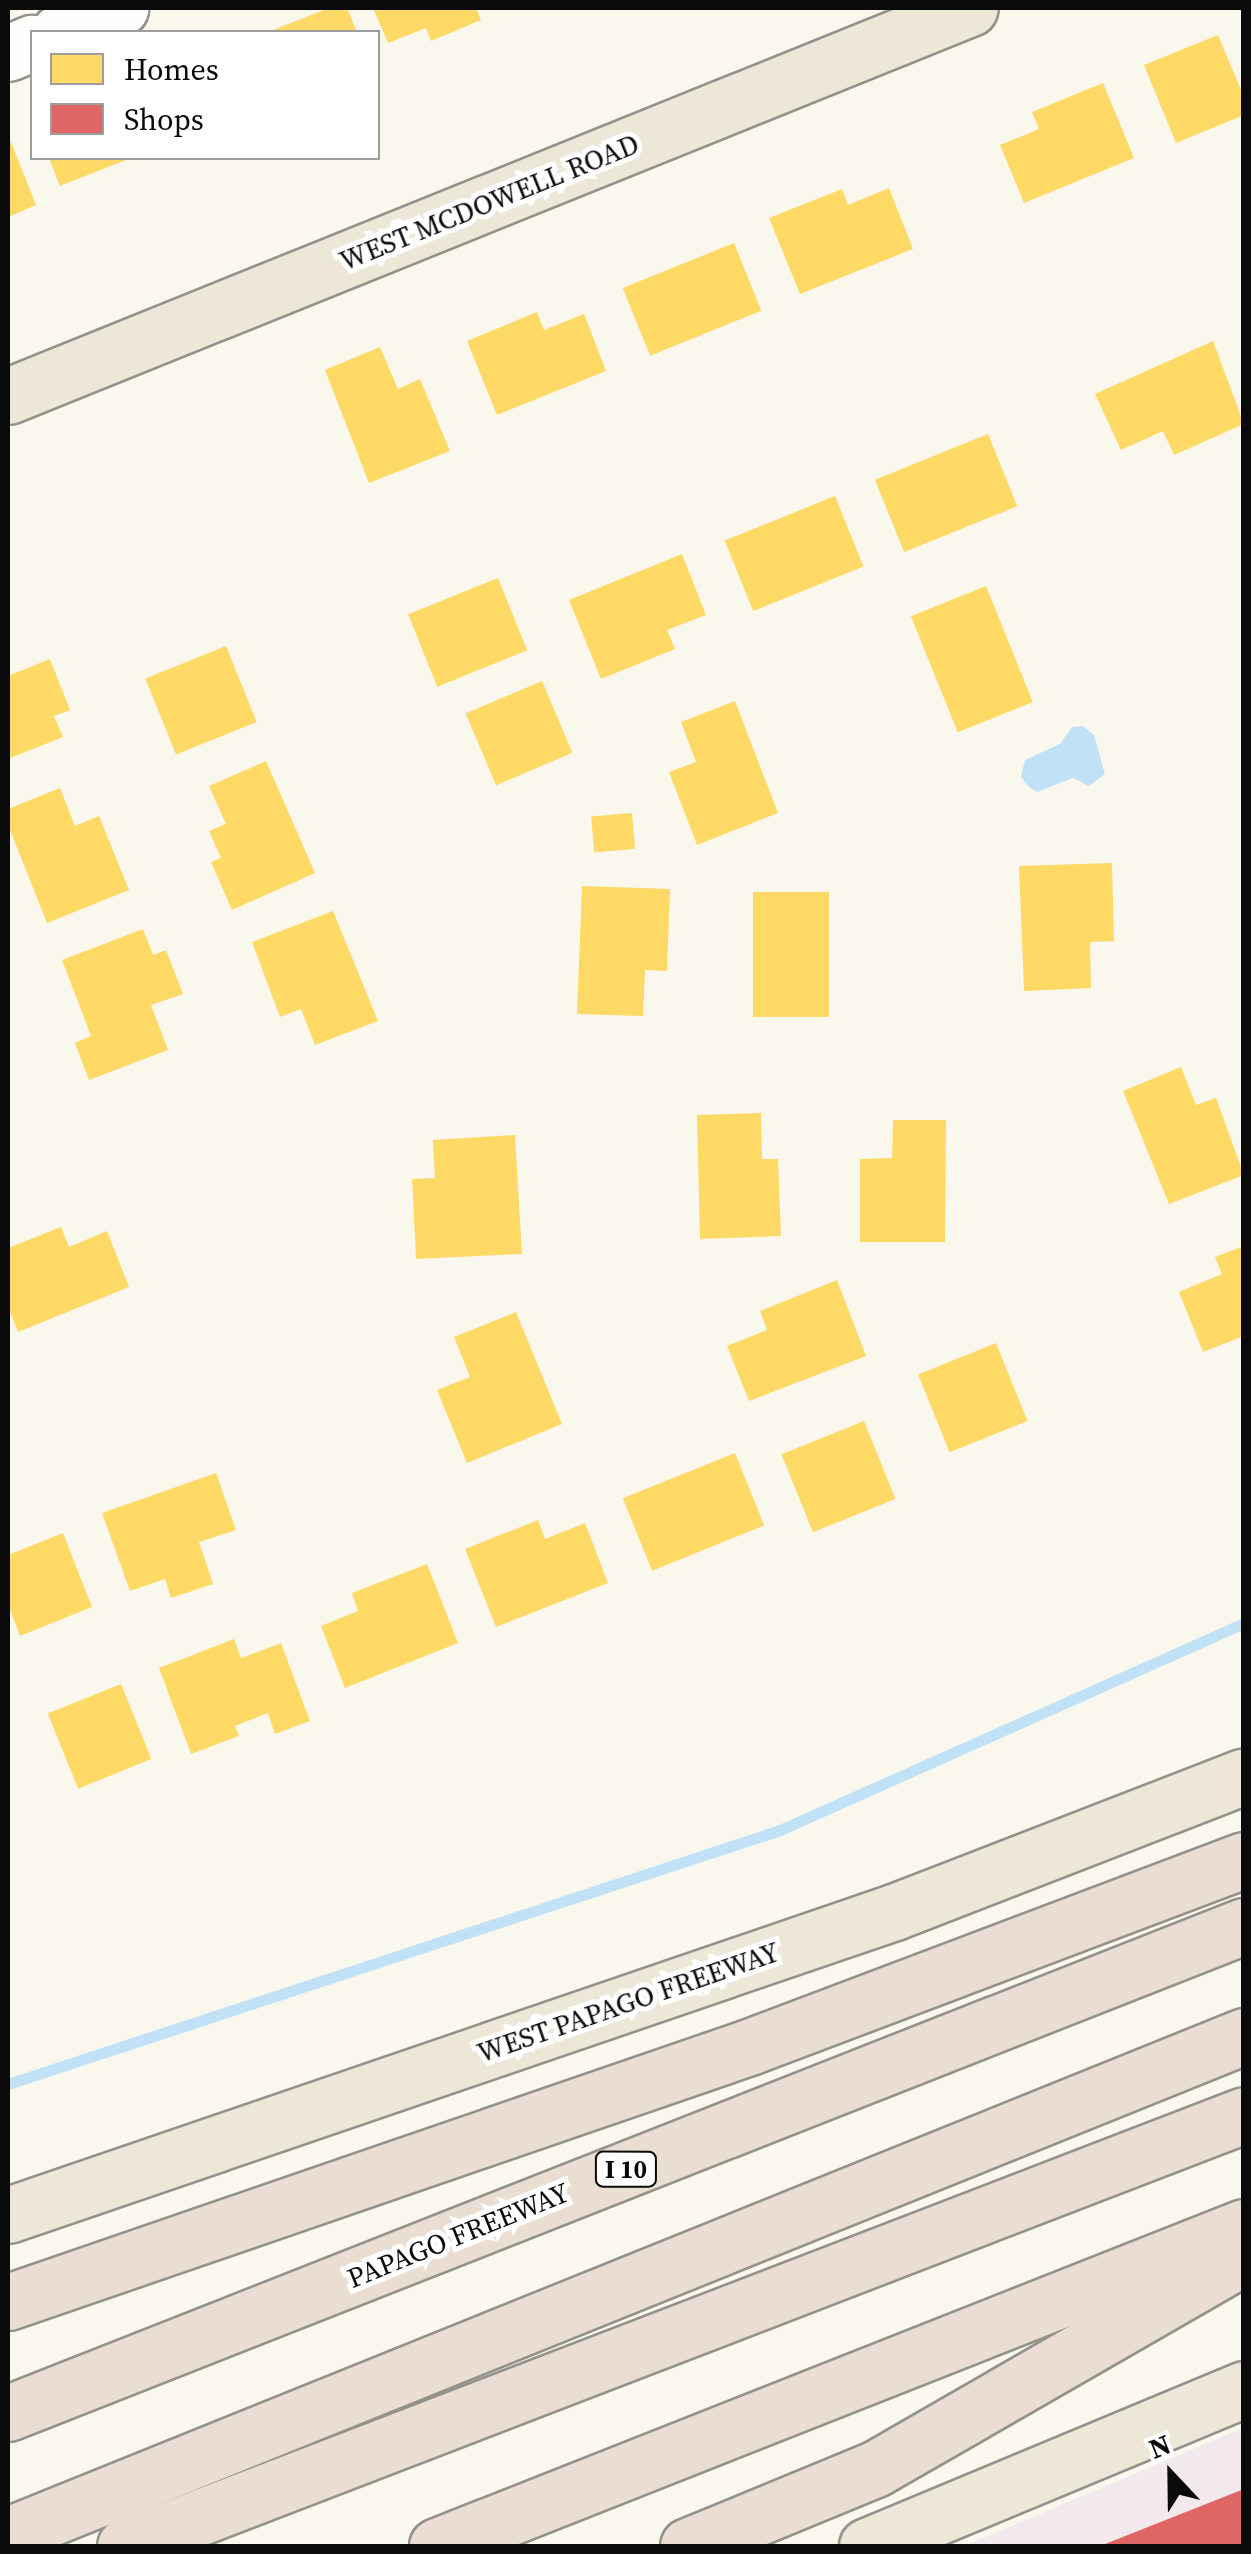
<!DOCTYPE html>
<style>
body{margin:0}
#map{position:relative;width:1251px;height:2554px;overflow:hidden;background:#faf8ed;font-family:"Source Serif 4",serif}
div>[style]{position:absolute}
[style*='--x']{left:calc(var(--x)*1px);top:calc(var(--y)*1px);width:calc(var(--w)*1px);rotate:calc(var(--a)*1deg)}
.industrial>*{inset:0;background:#f1e9eb}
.water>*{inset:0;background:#c1e2f6}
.homes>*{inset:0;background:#ffd966;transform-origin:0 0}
.shops>*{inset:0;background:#e06666}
.stream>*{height:11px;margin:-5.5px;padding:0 5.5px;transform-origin:5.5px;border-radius:5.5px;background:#c1e2f6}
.roads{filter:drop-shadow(2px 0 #92918c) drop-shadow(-2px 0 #92918c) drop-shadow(0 2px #92918c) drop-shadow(0 -2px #92918c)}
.minor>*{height:55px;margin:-27.5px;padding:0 27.5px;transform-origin:27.5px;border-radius:27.5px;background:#fefefc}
.major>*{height:55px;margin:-27.5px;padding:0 27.5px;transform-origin:27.5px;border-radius:27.5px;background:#ece7d6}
.highway>*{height:55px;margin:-27.5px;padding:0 27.5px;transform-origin:27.5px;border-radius:27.5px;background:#eaded2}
span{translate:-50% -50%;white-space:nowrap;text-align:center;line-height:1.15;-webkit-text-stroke:10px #fff;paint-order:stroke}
.shield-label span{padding:2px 8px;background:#fff;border:2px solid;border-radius:8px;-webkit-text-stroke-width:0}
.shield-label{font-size:25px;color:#0a0a0a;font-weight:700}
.street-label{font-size:28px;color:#0a0a0a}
.frame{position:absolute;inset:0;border:10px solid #0a0a0a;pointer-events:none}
.legend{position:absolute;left:30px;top:30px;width:350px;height:130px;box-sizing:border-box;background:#fff;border:2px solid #9d9d9d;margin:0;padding:12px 18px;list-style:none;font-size:30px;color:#0a0a0a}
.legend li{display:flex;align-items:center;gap:20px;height:50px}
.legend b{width:50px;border:2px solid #9d9d9d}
.north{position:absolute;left:1121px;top:2424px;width:100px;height:100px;-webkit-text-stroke:8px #fff;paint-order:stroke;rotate:338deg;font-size:28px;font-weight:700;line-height:40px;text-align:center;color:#0a0a0a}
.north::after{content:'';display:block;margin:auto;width:35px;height:45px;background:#0a0a0a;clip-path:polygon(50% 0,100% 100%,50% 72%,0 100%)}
</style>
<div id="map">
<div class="industrial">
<i style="clip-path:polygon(1243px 2428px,1243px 2546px,964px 2546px)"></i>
</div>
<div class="water">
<i style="clip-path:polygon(1072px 727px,1083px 726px,1094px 735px,1105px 774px,1089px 786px,1073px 778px,1037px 792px,1029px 787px,1021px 777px,1025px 760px,1060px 744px)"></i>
</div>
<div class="homes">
<i style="clip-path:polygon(329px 8px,347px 8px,357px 32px,268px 32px)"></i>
<i style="clip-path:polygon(373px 8px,476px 8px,481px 20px,431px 41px,426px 28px,388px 43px)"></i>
<i style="clip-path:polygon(1218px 35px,1244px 97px,1244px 115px,1176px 143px,1144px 65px)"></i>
<i style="clip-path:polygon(1103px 83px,1134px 158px,1024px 203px,1000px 145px,1039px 129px,1032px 112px)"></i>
<i style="clip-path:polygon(11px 142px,36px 205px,8px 217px,8px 144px)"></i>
<i style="clip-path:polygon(49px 158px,131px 158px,60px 186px)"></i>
<i style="clip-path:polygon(889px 188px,913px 249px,800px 294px,769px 218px,842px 189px,848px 205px)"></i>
<i style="left:734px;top:243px;width:73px;height:120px;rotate:68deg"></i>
<i style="clip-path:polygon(537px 312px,544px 330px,584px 314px,606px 371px,497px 415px,467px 341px)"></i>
<i style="clip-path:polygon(1213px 341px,1244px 424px,1174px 455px,1163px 431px,1121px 450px,1095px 394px)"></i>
<i style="clip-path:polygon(380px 347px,398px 389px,420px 379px,450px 451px,369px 483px,325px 370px)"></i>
<i style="left:988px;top:434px;width:78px;height:122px;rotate:68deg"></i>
<i style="left:835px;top:496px;width:76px;height:119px;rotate:68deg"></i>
<i style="clip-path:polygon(682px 554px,706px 615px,667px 630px,675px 649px,601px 679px,569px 600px)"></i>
<i style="left:498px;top:578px;width:78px;height:97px;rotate:68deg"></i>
<i style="left:986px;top:586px;width:125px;height:81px;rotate:68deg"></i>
<i style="left:226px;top:646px;width:82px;height:87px;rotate:68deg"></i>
<i style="clip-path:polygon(50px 659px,70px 710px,54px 716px,63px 737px,8px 759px,8px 676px)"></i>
<i style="left:542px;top:681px;width:78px;height:83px;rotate:67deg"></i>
<i style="clip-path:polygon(735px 701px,778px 813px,697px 845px,669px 772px,696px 762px,681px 722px)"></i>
<i style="clip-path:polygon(266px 761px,315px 873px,232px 910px,211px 862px,221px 858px,209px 831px,226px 824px,209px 786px)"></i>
<i style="clip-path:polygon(60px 788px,75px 826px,99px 816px,129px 890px,47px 923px,8px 825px,8px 809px)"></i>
<i style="left:632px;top:813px;width:36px;height:41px;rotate:85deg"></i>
<i style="clip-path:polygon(1112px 863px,1114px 941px,1090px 942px,1091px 988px,1024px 991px,1019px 866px)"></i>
<i style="clip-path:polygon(582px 886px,670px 889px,667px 971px,645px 970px,643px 1016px,577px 1014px)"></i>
<i style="left:753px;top:892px;width:76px;height:125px"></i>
<i style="clip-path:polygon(333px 911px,378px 1021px,315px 1045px,301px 1009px,280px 1017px,252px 942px)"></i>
<i style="clip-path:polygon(143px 929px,153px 955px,166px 950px,183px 994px,151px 1005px,168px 1050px,89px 1080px,75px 1043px,91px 1036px,62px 960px)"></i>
<i style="clip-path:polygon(1181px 1067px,1196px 1105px,1216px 1098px,1244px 1175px,1169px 1204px,1123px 1091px)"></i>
<i style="clip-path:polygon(761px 1113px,762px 1159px,778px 1159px,781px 1236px,700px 1239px,697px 1115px)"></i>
<i style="clip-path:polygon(893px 1120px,946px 1120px,945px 1242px,860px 1242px,860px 1159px,892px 1158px)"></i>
<i style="clip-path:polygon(515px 1135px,522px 1254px,416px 1259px,412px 1179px,435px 1178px,433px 1140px)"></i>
<i style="clip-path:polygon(61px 1227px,69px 1247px,107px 1231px,129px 1287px,18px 1332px,8px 1307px,8px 1248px)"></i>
<i style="clip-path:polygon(1244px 1246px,1244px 1336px,1203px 1352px,1179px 1292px,1222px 1274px,1215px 1257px)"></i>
<i style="clip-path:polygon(837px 1280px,866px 1356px,749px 1401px,727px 1346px,767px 1330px,760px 1311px)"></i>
<i style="clip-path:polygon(516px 1312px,562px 1424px,467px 1463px,437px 1390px,470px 1377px,454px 1337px)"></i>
<i style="left:996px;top:1343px;width:84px;height:84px;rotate:68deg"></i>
<i style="left:864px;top:1421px;width:84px;height:89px;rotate:68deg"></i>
<i style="left:735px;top:1453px;width:78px;height:121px;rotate:68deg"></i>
<i style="clip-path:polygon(216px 1473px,236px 1530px,199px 1542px,213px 1584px,171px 1598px,165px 1579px,130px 1591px,102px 1513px)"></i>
<i style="clip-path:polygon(538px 1520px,545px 1539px,585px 1523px,608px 1583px,496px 1627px,465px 1549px)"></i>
<i style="clip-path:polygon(63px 1533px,92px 1607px,20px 1636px,8px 1605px,8px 1555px)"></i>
<i style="clip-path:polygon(427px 1564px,458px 1643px,345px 1688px,321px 1626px,358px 1611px,352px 1593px)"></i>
<i style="clip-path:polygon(234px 1639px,241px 1658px,281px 1643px,310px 1721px,275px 1734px,268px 1713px,235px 1726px,239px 1736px,191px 1754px,159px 1668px)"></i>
<i style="left:121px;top:1684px;width:81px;height:79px;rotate:68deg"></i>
</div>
<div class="shops">
<i style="clip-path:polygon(1244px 2489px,1244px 2546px,1100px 2546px)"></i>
</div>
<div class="stream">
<i style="--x:8;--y:2084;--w:813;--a:-18.21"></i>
<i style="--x:780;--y:1830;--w:508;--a:-24.04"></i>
</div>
<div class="roads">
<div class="minor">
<i style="--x:59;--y:32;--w:66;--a:-21.5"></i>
<i style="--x:8;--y:53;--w:26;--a:-23"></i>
</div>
<div class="major">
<i style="--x:8;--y:396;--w:1037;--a:-21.97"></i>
<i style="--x:8;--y:2215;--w:936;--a:-18.88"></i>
<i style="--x:894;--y:1912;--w:375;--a:-21.2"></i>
<i style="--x:867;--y:2546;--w:408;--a:-22.6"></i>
</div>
<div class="highway">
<i style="--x:8;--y:2302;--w:784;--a:-18.99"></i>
<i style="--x:749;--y:2047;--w:529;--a:-20.7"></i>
<i style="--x:8;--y:2413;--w:1328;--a:-21.51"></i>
<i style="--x:8;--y:2535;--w:1333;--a:-21.98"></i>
<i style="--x:125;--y:2546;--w:1199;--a:-21.06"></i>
<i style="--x:437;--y:2546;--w:868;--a:-21.57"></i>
<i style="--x:688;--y:2546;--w:202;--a:-22.4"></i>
<i style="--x:875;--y:2469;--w:426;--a:-29.9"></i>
</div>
</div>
<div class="shield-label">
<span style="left:626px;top:2169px">I 10</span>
</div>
<div class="street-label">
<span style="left:489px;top:202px;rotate:-22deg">WEST MCDOWELL ROAD</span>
<span style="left:628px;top:2002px;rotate:-19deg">WEST PAPAGO FREEWAY</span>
<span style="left:458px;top:2235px;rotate:-22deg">PAPAGO FREEWAY</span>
</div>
<div class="frame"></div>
<ul class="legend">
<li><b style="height:28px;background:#ffd966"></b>Homes</li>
<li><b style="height:28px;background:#e06666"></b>Shops</li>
</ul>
<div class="north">N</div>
</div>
